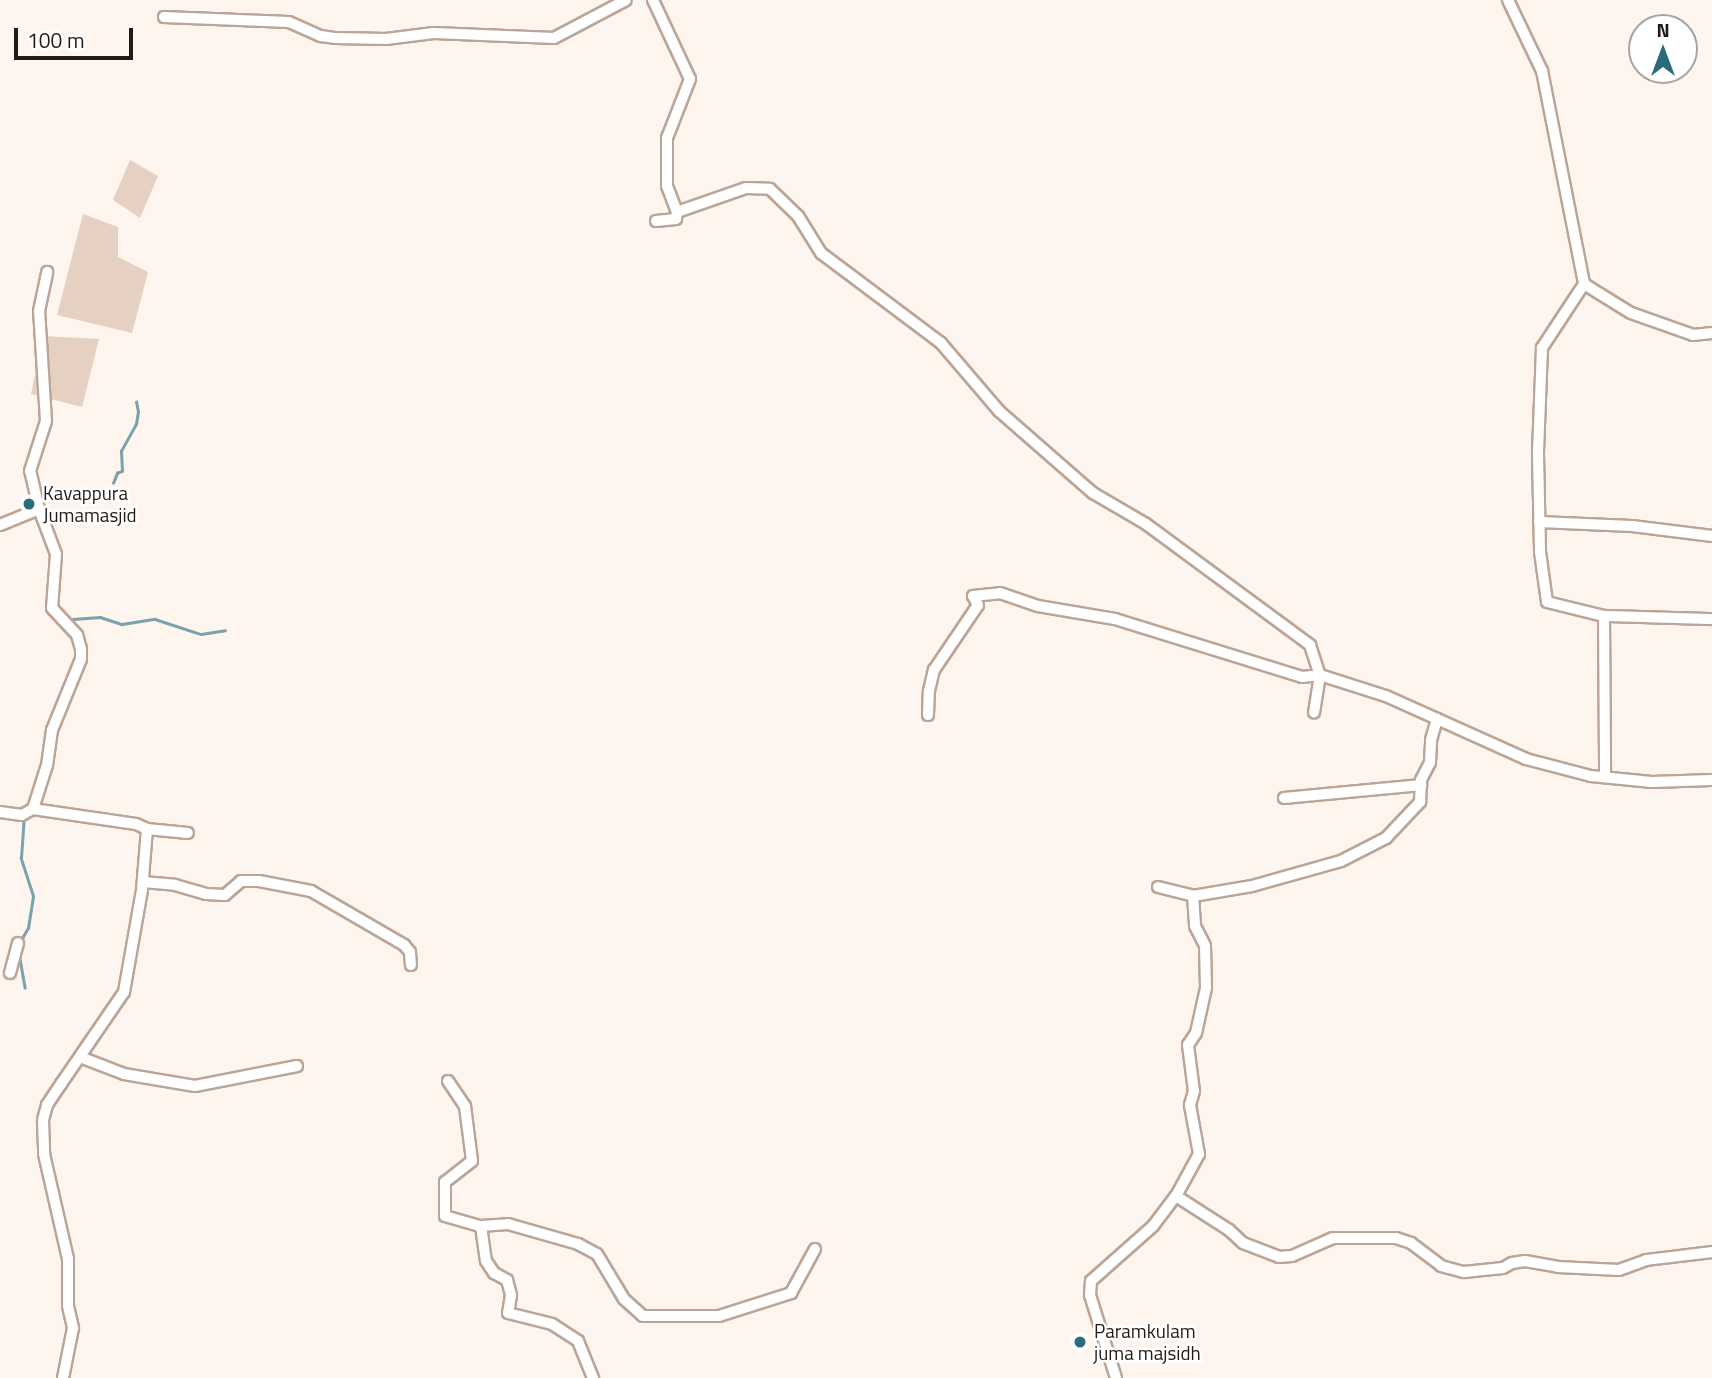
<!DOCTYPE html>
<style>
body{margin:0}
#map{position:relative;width:1712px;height:1378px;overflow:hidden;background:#fef5ef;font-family:"Titillium Web",sans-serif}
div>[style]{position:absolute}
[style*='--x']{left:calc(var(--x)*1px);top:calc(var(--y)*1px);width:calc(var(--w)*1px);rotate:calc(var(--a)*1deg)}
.green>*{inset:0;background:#e6d0c1}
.stream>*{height:2.5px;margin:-1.25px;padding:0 1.25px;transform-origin:1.25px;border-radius:1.25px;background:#7aa1ac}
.roads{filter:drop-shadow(2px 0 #baa596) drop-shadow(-2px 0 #baa596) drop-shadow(0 2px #baa596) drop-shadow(0 -2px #baa596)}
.minor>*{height:10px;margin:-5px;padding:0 5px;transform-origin:5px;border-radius:5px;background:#fff}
.dots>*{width:19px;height:19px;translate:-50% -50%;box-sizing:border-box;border:4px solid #fff;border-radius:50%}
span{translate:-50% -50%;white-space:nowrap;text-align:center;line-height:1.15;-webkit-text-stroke:5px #fff;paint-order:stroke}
.poi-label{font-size:19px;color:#221b15}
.left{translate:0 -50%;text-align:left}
.north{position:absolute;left:1628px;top:14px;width:70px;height:70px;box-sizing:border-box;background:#fff;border:2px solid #a7a4a1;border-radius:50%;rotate:0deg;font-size:19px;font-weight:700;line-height:28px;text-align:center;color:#221b15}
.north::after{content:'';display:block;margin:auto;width:24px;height:32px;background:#296d7d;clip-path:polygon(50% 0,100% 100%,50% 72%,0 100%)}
.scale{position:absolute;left:14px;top:28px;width:119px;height:32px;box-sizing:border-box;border:4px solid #221b15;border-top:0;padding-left:9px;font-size:21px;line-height:24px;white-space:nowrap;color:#221b15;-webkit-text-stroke:5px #fff;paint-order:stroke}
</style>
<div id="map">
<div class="green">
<i style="clip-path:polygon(130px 160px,158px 176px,140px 218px,113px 200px)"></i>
<i style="clip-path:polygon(83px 214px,118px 227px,118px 257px,148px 272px,132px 333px,57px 315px)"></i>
<i style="clip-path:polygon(43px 336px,99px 339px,82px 407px,31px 394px)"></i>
</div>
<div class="stream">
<i style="--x:113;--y:483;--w:11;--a:-68"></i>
<i style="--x:117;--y:473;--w:5;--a:-22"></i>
<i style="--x:122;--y:471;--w:20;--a:-93"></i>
<i style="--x:121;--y:451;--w:31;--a:-61"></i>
<i style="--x:136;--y:424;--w:12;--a:-81"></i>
<i style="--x:138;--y:412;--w:10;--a:-101"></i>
<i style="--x:73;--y:619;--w:27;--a:-4"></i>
<i style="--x:100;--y:617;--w:23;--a:18"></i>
<i style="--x:122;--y:624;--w:33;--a:-9"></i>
<i style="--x:155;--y:619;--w:48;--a:18.1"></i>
<i style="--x:201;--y:634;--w:24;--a:-9"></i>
<i style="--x:21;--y:940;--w:14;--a:-60"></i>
<i style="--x:28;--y:928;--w:32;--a:-81"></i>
<i style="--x:33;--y:896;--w:40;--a:-108"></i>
<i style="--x:21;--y:858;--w:39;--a:-86"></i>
<i style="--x:19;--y:953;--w:35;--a:80"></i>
</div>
<div class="roads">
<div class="minor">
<i style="--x:653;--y:0;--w:87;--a:64.9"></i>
<i style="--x:690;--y:79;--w:63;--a:111.3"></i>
<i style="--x:667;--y:138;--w:48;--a:90"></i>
<i style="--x:667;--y:186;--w:28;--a:69"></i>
<i style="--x:677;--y:212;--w:73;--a:-19.2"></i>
<i style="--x:746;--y:188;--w:24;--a:2"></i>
<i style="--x:770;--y:189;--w:39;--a:44"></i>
<i style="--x:798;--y:216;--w:44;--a:58.1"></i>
<i style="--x:821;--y:253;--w:150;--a:36.9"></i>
<i style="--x:941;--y:343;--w:89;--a:49.5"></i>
<i style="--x:999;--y:411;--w:125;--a:41.1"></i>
<i style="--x:1093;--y:493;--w:61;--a:30.3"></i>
<i style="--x:1146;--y:524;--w:204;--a:36.4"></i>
<i style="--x:1310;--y:645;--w:32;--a:72"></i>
<i style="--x:1320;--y:675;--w:69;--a:17.7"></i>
<i style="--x:1386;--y:696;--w:154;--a:24.2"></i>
<i style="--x:1526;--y:759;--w:67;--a:14.7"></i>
<i style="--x:1591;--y:776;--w:61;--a:5.6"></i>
<i style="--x:1652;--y:782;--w:60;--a:-1.9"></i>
<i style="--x:1508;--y:0;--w:79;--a:64.4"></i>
<i style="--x:1542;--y:71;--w:217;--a:78.8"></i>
<i style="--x:1584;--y:284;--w:55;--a:31.7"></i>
<i style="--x:1631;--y:313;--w:66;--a:19.5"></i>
<i style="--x:1693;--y:335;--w:19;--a:-6"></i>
<i style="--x:164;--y:17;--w:125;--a:2.3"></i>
<i style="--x:289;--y:22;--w:35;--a:24"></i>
<i style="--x:321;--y:36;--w:15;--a:8"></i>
<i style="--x:336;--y:38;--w:50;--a:1.1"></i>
<i style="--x:386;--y:39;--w:48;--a:-7.1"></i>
<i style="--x:434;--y:33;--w:120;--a:2.4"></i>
<i style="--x:554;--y:38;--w:81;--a:-27.8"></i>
<i style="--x:656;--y:221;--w:20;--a:-6"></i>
<i style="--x:676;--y:219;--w:7;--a:-82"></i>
<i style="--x:1584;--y:284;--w:77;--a:123.3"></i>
<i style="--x:1542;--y:348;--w:106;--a:92.2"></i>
<i style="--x:1538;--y:454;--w:98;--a:88.8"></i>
<i style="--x:1540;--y:552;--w:50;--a:82"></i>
<i style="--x:1547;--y:602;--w:59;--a:13.8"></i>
<i style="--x:1604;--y:616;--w:161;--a:89.6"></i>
<i style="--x:39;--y:509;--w:39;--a:-103"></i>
<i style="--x:30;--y:471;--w:52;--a:-72.3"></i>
<i style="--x:46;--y:421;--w:110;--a:-93.6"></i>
<i style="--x:39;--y:311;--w:40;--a:-78"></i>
<i style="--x:1539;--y:522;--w:93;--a:2.5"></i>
<i style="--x:1632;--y:526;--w:81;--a:7.1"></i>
<i style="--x:0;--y:525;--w:42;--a:-22.3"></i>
<i style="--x:39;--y:509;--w:48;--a:69.3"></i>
<i style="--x:56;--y:554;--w:54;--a:94.2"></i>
<i style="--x:52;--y:608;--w:37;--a:47"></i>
<i style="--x:77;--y:635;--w:15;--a:74"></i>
<i style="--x:81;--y:649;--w:10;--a:90"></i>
<i style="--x:81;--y:659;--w:77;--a:112.2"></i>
<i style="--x:52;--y:730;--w:35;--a:98"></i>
<i style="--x:47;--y:765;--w:46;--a:107.7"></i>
<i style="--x:33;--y:809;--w:104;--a:8.3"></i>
<i style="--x:136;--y:824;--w:12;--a:24"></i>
<i style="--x:147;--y:829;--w:61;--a:94.7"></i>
<i style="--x:142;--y:890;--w:104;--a:100"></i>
<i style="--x:124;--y:992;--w:112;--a:124.4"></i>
<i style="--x:61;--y:1084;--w:25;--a:124"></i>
<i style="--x:47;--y:1105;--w:16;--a:105"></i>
<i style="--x:43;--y:1120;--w:34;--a:88"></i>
<i style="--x:44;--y:1154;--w:108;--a:77.1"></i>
<i style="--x:68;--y:1259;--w:47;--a:90"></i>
<i style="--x:68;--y:1306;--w:23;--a:77"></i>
<i style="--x:73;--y:1328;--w:51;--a:101.3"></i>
<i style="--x:1604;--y:616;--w:108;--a:1.6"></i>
<i style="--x:928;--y:715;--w:24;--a:-88"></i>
<i style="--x:929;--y:691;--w:22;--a:-77"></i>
<i style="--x:934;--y:670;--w:78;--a:-55.9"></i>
<i style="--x:978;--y:605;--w:10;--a:-119"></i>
<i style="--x:973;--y:596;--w:27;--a:-6"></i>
<i style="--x:1000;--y:593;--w:40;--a:18.9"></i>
<i style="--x:1038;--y:606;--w:78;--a:9.6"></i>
<i style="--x:1115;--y:619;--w:196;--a:17.2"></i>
<i style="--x:1302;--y:677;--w:18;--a:-6"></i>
<i style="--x:1320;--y:675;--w:38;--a:99"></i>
<i style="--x:1284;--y:798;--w:138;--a:-5.4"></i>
<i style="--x:0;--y:812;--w:22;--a:8"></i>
<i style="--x:22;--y:815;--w:13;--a:-29"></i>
<i style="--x:147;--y:829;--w:41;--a:5.6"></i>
<i style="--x:143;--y:882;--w:32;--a:5"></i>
<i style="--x:175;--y:885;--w:32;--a:16"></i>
<i style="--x:206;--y:894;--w:19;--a:3"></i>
<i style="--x:225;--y:895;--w:21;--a:-41"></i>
<i style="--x:241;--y:881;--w:18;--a:0"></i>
<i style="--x:259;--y:881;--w:53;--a:10.9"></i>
<i style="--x:311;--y:891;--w:108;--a:30.1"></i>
<i style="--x:404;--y:945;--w:9;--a:49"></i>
<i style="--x:410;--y:952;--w:13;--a:86"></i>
<i style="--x:1158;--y:887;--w:36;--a:14"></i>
<i style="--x:1193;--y:896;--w:60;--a:-9.6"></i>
<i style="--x:1252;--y:886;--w:92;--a:-15.7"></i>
<i style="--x:1341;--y:861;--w:51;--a:-27.1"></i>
<i style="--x:1386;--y:838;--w:50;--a:-46.6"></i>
<i style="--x:1420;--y:802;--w:22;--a:-87"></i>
<i style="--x:1421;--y:780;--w:20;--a:-63"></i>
<i style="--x:1430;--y:762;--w:22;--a:-87"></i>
<i style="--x:1431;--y:740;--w:22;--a:-74"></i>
<i style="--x:1193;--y:896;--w:30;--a:86"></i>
<i style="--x:1195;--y:926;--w:22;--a:63"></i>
<i style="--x:1205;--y:946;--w:42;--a:88.6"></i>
<i style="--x:1206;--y:988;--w:46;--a:102.5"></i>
<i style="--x:1196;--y:1033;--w:14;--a:124"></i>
<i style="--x:1188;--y:1045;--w:46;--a:82.6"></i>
<i style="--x:1194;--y:1091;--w:15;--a:106"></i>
<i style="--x:1190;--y:1105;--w:50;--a:79.6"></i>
<i style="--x:1199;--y:1154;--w:48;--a:118.7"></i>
<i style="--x:1176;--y:1196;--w:63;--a:32.7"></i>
<i style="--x:1229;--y:1230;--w:19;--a:43"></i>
<i style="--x:1243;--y:1243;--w:39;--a:21"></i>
<i style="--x:1279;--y:1257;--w:13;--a:-4"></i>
<i style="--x:1292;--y:1256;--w:45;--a:-23.7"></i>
<i style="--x:1333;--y:1238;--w:63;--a:0"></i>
<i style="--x:1396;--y:1238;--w:16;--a:18"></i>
<i style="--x:1411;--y:1243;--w:38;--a:37"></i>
<i style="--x:1441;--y:1266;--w:24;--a:15"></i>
<i style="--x:1464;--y:1272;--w:39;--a:-6"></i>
<i style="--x:1503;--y:1268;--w:10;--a:-29"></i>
<i style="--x:1512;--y:1263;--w:13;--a:-9"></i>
<i style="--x:1525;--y:1261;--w:34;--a:10"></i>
<i style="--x:1558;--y:1267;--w:61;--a:2.8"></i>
<i style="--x:1619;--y:1270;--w:29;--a:-20"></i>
<i style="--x:1646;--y:1260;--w:66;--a:-6.9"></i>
<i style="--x:10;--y:973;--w:31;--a:-75"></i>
<i style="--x:80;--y:1057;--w:47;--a:21.1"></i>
<i style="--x:124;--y:1074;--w:72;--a:9.6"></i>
<i style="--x:195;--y:1086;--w:104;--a:-11.1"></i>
<i style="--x:448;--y:1081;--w:30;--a:56"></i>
<i style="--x:465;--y:1106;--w:55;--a:82.7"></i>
<i style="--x:472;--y:1161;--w:34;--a:142"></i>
<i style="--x:445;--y:1182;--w:34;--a:90"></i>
<i style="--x:445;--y:1216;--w:37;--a:16"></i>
<i style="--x:481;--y:1226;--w:27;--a:-4"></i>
<i style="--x:508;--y:1224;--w:73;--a:15.9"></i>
<i style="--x:578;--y:1244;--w:21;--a:28"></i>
<i style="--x:597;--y:1254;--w:52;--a:59"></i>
<i style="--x:624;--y:1299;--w:25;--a:42"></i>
<i style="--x:643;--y:1316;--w:76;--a:0"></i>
<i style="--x:719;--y:1316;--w:76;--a:-17.7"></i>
<i style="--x:791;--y:1293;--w:50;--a:-61.4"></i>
<i style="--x:481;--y:1226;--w:35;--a:82"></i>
<i style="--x:486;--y:1261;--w:14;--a:56"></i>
<i style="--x:494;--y:1273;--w:15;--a:28"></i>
<i style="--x:507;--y:1280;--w:16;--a:75"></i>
<i style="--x:511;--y:1295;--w:18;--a:99"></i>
<i style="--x:508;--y:1313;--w:45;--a:14"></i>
<i style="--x:552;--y:1324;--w:31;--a:33"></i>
<i style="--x:578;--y:1341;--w:40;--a:68"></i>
<i style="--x:1116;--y:1378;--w:87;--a:-107.4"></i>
<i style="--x:1090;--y:1295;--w:14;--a:-86"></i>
<i style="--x:1091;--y:1281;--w:83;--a:-41.6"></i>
<i style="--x:1153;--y:1226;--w:38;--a:-53"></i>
</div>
</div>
<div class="dots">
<i style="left:29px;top:504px;background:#296d7d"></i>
<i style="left:1080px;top:1342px;background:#296d7d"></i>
</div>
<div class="poi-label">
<span class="left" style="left:43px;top:504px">Kavappura<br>Jumamasjid</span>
<span class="left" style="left:1094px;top:1342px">Paramkulam<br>juma majsidh</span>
</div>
<div class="north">N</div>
<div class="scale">100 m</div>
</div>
